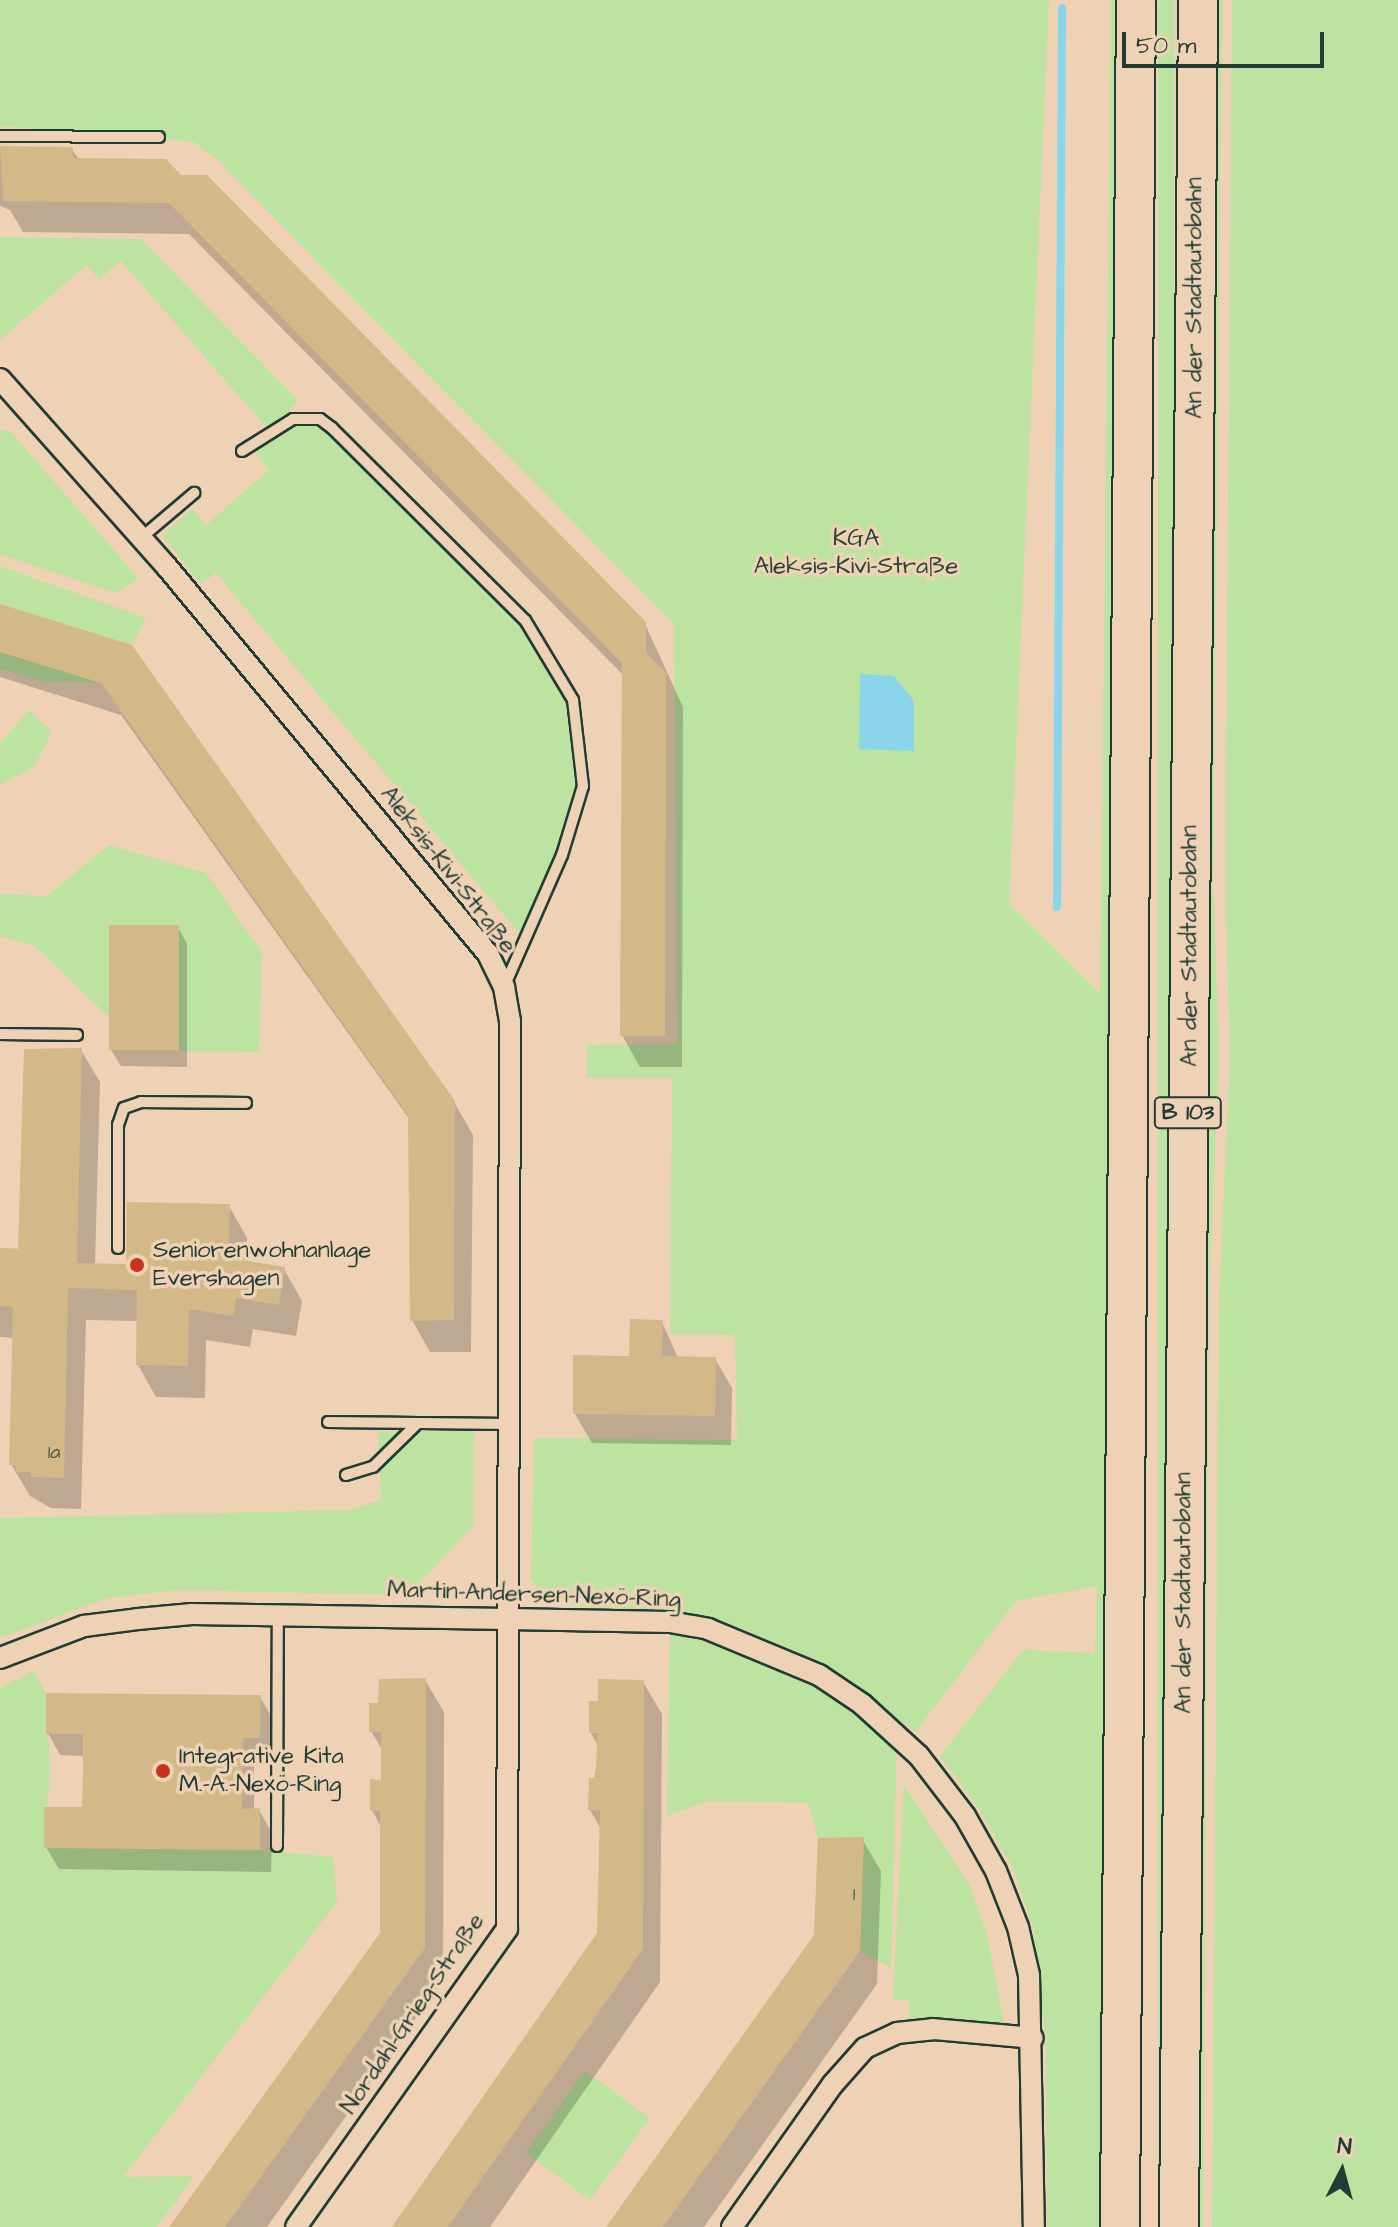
<!DOCTYPE html>
<meta charset="utf-8">
<style>
body{margin:0}
#map{position:relative;width:1398px;height:2227px;overflow:hidden;background:#efd2b6;font-family:"Architects Daughter",sans-serif}
div>[style]{position:absolute}
[style*='--x']{left:calc(var(--x)*1px);top:calc(var(--y)*1px);width:calc(var(--w)*1px);rotate:calc(var(--a)*1deg)}
.green>*{inset:0;background:#bce39f;transform-origin:0 0}
.water>*{inset:0;background:#8ad5ea}
.shadow>*{inset:0;background:#0003}
.stream>*{height:8px;margin:-4px;padding:0 4px;transform-origin:4px;border-radius:4px;background:#8ad5ea}
.building>*{inset:0;background:#d3b888;transform-origin:0 0}
.roads{filter:drop-shadow(2px 0 #1f3d34) drop-shadow(-2px 0 #1f3d34) drop-shadow(0 2px #1f3d34) drop-shadow(0 -2px #1f3d34)}
.lane>*{height:10px;margin:-5px;padding:0 5px;transform-origin:5px;border-radius:5px;background:#efd2b6}
.street>*{height:20px;margin:-10px;padding:0 10px;transform-origin:10px;border-radius:10px;background:#efd2b6}
.highway>*{height:38px;margin:-19px;padding:0 19px;transform-origin:19px;border-radius:19px;background:#efd2b6}
.dots>*{width:22px;height:22px;translate:-50% -50%;box-sizing:border-box;border:4px solid #efd2b6;border-radius:50%}
span{translate:-50% -50%;white-space:nowrap;text-align:center;line-height:1.15;-webkit-text-stroke:7px #efd2b6;paint-order:stroke}
.number-label{font-size:20px;color:#4c5c49}
.number-label span{-webkit-text-stroke-width:0}
.shield-label span{padding:2px 6px;background:#efd2b6;border:2px solid;border-radius:6px;-webkit-text-stroke-width:0}
.shield-label{font-size:22px;color:#1f3d34;font-weight:700}
.street-label{font-size:24px;color:#1f3d34}
.park-label{font-size:24px;color:#274539}
.poi-label{font-size:24px;color:#1f3d34}
.left{translate:0 -50%;text-align:left}
.north{position:absolute;left:1302px;top:2131px;width:80px;height:80px;-webkit-text-stroke:6px #efd2b6;paint-order:stroke;rotate:6deg;font-size:22px;font-weight:700;line-height:32px;text-align:center;color:#1f3d34}
.north::after{content:'';display:block;margin:auto;width:28px;height:36px;background:#1f3d34;clip-path:polygon(50% 0,100% 100%,50% 72%,0 100%)}
.scale{position:absolute;left:1122px;top:32px;width:202px;height:36px;box-sizing:border-box;border:4px solid #1f3d34;border-top:0;padding-left:10px;font-size:24px;line-height:28px;white-space:nowrap;color:#1f3d34;-webkit-text-stroke:6px #efd2b6;paint-order:stroke}
</style>
<div id="map">
<div class="green">
<i style="clip-path:polygon(0 0,1049px 0,1009px 904px,1100px 994px,1111px 0,1122px 0,1103px 2227px,1047px 2227px,1046px 2040px,1033px 1927px,1014px 1870px,978px 1807px,940px 1756px,1023px 1650px,1095px 1653px,1097px 1586px,1016px 1601px,915px 1732px,829px 1670px,742px 1628px,671px 1614px,566px 1606px,547px 1597px,531px 1580px,534px 1438px,737px 1440px,735px 1335px,670px 1334px,672px 1078px,587px 1078px,587px 1045px,677px 1044px,674px 624px,217px 160px,194px 142px,0 126px)"></i>
<i style="left:1158px;top:0;width:16px;height:2227px"></i>
<i style="clip-path:polygon(1211px 0,1222px 0,1213px 884px,1219px 1056px,1209px 1299px,1203px 2227px,1195px 2227px)"></i>
<i style="clip-path:polygon(1232px 0,1398px 0,1398px 2227px,1212px 2227px,1219px 1299px,1230px 1056px,1225px 885px)"></i>
<i style="clip-path:polygon(0 237px,141px 239px,298px 401px,279px 423px,266px 427px,121px 261px,99px 279px,86px 265px,0 340px)"></i>
<i style="clip-path:polygon(293px 419px,320px 419px,525px 620px,573px 700px,583px 786px,525px 940px,216px 573px,201px 584px,162px 535px,192px 509px,206px 525px,269px 470px,252px 449px)"></i>
<i style="clip-path:polygon(0 430px,10px 431px,138px 578px,116px 593px,0 554px)"></i>
<i style="clip-path:polygon(0 566px,146px 618px,132px 645px,0 604px)"></i>
<i style="clip-path:polygon(0 652px,101px 683px,42px 681px,0 669px)"></i>
<i style="clip-path:polygon(29px 710px,52px 732px,34px 767px,0 784px,0 744px)"></i>
<i style="clip-path:polygon(109px 845px,206px 873px,262px 952px,259px 1052px,179px 1051px,178px 925px,109px 925px,109px 1017px,35px 946px,0 936px,0 894px,47px 896px)"></i>
<i style="clip-path:polygon(474px 1430px,473px 1526px,408px 1595px,179px 1590px,108px 1598px,0 1638px,0 1518px,350px 1510px,381px 1500px,378px 1432px)"></i>
<i style="clip-path:polygon(670px 1622px,742px 1639px,897px 1734px,891px 1968px,860px 1951px,863px 1838px,818px 1838px,808px 1803px,707px 1801px,667px 1816px)"></i>
<i style="clip-path:polygon(34px 1671px,46px 1693px,50px 1771px,44px 1848px,260px 1850px,333px 1857px,337px 1902px,123px 2177px,194px 2176px,157px 2227px,0 2227px,0 1688px)"></i>
<i style="clip-path:polygon(904px 1785px,969px 1884px,987px 1934px,1005px 2029px,909px 2021px,909px 2000px,893px 1999px)"></i>
<i style="left:585px;top:2071px;width:80px;height:101px;rotate:36deg"></i>
</div>
<div class="water">
<i style="clip-path:polygon(860px 674px,894px 676px,914px 701px,914px 751px,859px 749px)"></i>
</div>
<div class="shadow">
<i style="clip-path:polygon(0 148px,72px 149px,79px 160px,166px 161px,645px 624px,683px 707px,682px 1067px,640px 1067px,622px 1035px,624px 676px,189px 234px,23px 232px,10px 210px,0 206px)"></i>
<i style="clip-path:polygon(0 606px,131px 647px,454px 1102px,473px 1135px,471px 1352px,430px 1352px,412px 1320px,410px 1120px,121px 715px,0 677px)"></i>
<i style="clip-path:polygon(178px 927px,187px 944px,187px 1067px,121px 1066px,111px 1050px)"></i>
<i style="clip-path:polygon(81px 1050px,100px 1082px,95px 1265px,128px 1266px,229px 1206px,247px 1238px,247px 1263px,284px 1269px,302px 1301px,296px 1336px,253px 1329px,250px 1347px,206px 1340px,205px 1398px,156px 1397px,138px 1365px,138px 1321px,86px 1320px,81px 1509px,51px 1508px,30px 1496px,11px 1464px,14px 1338px,0 1337px,0 1248px,20px 1249px)"></i>
<i style="clip-path:polygon(662px 1322px,678px 1358px,715px 1359px,732px 1388px,731px 1445px,592px 1443px,575px 1414px)"></i>
<i style="clip-path:polygon(425px 1680px,444px 1712px,443px 1980px,267px 2227px,171px 2227px,382px 1934px,382px 1829px,372px 1810px,383px 1782px,383px 1751px,371px 1731px,380px 1705px)"></i>
<i style="clip-path:polygon(643px 1682px,662px 1714px,660px 1982px,490px 2227px,392px 2227px,599px 1934px,601px 1829px,590px 1810px,599px 1748px,591px 1733px,600px 1703px)"></i>
<i style="clip-path:polygon(260px 1697px,273px 1719px,272px 1760px,254px 1760px,254px 1810px,259px 1810px,272px 1833px,271px 1872px,59px 1869px,46px 1847px,84px 1809px,85px 1756px,60px 1755px,48px 1733px)"></i>
<i style="clip-path:polygon(862px 1839px,881px 1871px,877px 1984px,704px 2227px,608px 2227px,816px 1936px)"></i>
</div>
<div class="stream">
<i style="--x:1057;--y:907;--w:899;--a:-89.68"></i>
</div>
<div class="building">
<i style="clip-path:polygon(0 146px,73px 147px,73px 158px,166px 159px,181px 175px,207px 175px,646px 622px,646px 652px,666px 673px,665px 1036px,620px 1036px,622px 663px,169px 203px,3px 201px)"></i>
<i style="clip-path:polygon(0 604px,132px 645px,455px 1101px,454px 1320px,410px 1321px,408px 1115px,101px 683px,0 652px)"></i>
<i style="left:109px;top:925px;width:70px;height:125px"></i>
<i style="clip-path:polygon(82px 1048px,77px 1263px,126px 1264px,127px 1202px,230px 1204px,229px 1258px,285px 1267px,279px 1305px,236px 1298px,233px 1316px,189px 1309px,188px 1366px,136px 1365px,137px 1290px,68px 1288px,64px 1478px,31px 1477px,31px 1472px,16px 1472px,16px 1465px,9px 1465px,13px 1307px,0 1306px,0 1248px,18px 1249px,24px 1049px)"></i>
<i style="clip-path:polygon(630px 1319px,663px 1320px,662px 1356px,716px 1357px,715px 1416px,573px 1414px,573px 1355px,629px 1356px)"></i>
<i style="clip-path:polygon(426px 1678px,425px 1948px,225px 2227px,169px 2227px,380px 1933px,380px 1811px,370px 1811px,370px 1779px,381px 1780px,381px 1732px,369px 1732px,369px 1703px,378px 1703px,379px 1679px)"></i>
<i style="clip-path:polygon(598px 1679px,644px 1680px,643px 1949px,448px 2227px,392px 2227px,597px 1933px,600px 1811px,588px 1810px,589px 1778px,596px 1778px,597px 1733px,589px 1733px,589px 1701px,598px 1701px)"></i>
<i style="clip-path:polygon(46px 1693px,261px 1695px,260px 1738px,243px 1738px,242px 1809px,260px 1808px,260px 1850px,44px 1848px,44px 1807px,82px 1807px,83px 1770px,83px 1734px,46px 1734px)"></i>
<i style="clip-path:polygon(864px 1837px,860px 1951px,663px 2227px,606px 2227px,814px 1935px,818px 1838px)"></i>
</div>
<div class="roads">
<div class="lane">
<i style="--x:0;--y:136;--w:159;--a:0.4"></i>
<i style="--x:242;--y:451;--w:60;--a:-32.1"></i>
<i style="--x:293;--y:419;--w:27;--a:0"></i>
<i style="--x:320;--y:419;--w:15;--a:37"></i>
<i style="--x:332;--y:428;--w:272;--a:44.9"></i>
<i style="--x:525;--y:620;--w:93;--a:59"></i>
<i style="--x:573;--y:700;--w:87;--a:83.4"></i>
<i style="--x:583;--y:786;--w:72;--a:106.9"></i>
<i style="--x:562;--y:855;--w:142;--a:113.7"></i>
<i style="--x:141;--y:538;--w:70;--a:-40.3"></i>
<i style="--x:0;--y:1034;--w:77;--a:0.7"></i>
<i style="--x:118;--y:1248;--w:123;--a:-90"></i>
<i style="--x:118;--y:1125;--w:18;--a:-71"></i>
<i style="--x:124;--y:1108;--w:18;--a:-19"></i>
<i style="--x:141;--y:1102;--w:105;--a:0.5"></i>
<i style="--x:328;--y:1422;--w:182;--a:0.6"></i>
<i style="--x:346;--y:1475;--w:28;--a:-17"></i>
<i style="--x:373;--y:1467;--w:63;--a:-44.4"></i>
<i style="--x:277;--y:1846;--w:231;--a:-89.8"></i>
</div>
<div class="street">
<i style="--x:0;--y:379;--w:251;--a:48.4"></i>
<i style="--x:167;--y:567;--w:503;--a:50.33"></i>
<i style="--x:488;--y:954;--w:37;--a:64"></i>
<i style="--x:504;--y:987;--w:35;--a:80"></i>
<i style="--x:510;--y:1021;--w:908;--a:90.19"></i>
<i style="--x:507;--y:1929;--w:365;--a:125.3"></i>
<i style="--x:0;--y:1658;--w:90;--a:-20.9"></i>
<i style="--x:84;--y:1626;--w:54;--a:-7.4"></i>
<i style="--x:138;--y:1619;--w:54;--a:-5.3"></i>
<i style="--x:192;--y:1614;--w:316;--a:0.9"></i>
<i style="--x:508;--y:1619;--w:162;--a:1.1"></i>
<i style="--x:670;--y:1622;--w:39;--a:10"></i>
<i style="--x:708;--y:1629;--w:120;--a:22.5"></i>
<i style="--x:819;--y:1675;--w:52;--a:34"></i>
<i style="--x:862;--y:1704;--w:77;--a:42.4"></i>
<i style="--x:919;--y:1756;--w:76;--a:52.5"></i>
<i style="--x:965;--y:1816;--w:63;--a:60.6"></i>
<i style="--x:996;--y:1871;--w:60;--a:68.6"></i>
<i style="--x:1018;--y:1927;--w:49;--a:77.1"></i>
<i style="--x:1029;--y:1975;--w:252;--a:88.9"></i>
<i style="--x:732;--y:2227;--w:175;--a:-54.8"></i>
<i style="--x:833;--y:2084;--w:48;--a:-48.4"></i>
<i style="--x:865;--y:2048;--w:35;--a:-25"></i>
<i style="--x:897;--y:2033;--w:36;--a:-6"></i>
<i style="--x:933;--y:2029;--w:100;--a:5.1"></i>
</div>
<div class="highway">
<i style="--x:1120;--y:2227;--w:2227;--a:-89.59"></i>
<i style="--x:1179;--y:2227;--w:2227;--a:-89.51"></i>
</div>
</div>
<div class="dots">
<i style="left:137px;top:1265px;background:#c8321e"></i>
<i style="left:163px;top:1771px;background:#c8321e"></i>
</div>
<div class="number-label">
<span style="left:54px;top:1452px">1a</span>
<span style="left:854px;top:1894px">1</span>
</div>
<div class="shield-label">
<span style="left:1188px;top:1113px">B 103</span>
</div>
<div class="street-label">
<span style="left:1195px;top:298px;rotate:-90deg">An der Stadtautobahn</span>
<span style="left:448px;top:870px;rotate:52deg">Aleksis-Kivi-Straße</span>
<span style="left:1190px;top:946px;rotate:-90deg">An der Stadtautobahn</span>
<span style="left:1184px;top:1593px;rotate:-90deg">An der Stadtautobahn</span>
<span style="left:534px;top:1595px;rotate:2deg">Martin-Andersen-Nexö-Ring</span>
<span style="left:413px;top:2014px;rotate:-56deg">Nordahl-Grieg-Straße</span>
</div>
<div class="park-label">
<span style="left:856px;top:553px">KGA<br>Aleksis-Kivi-Straße</span>
</div>
<div class="poi-label">
<span class="left" style="left:153px;top:1265px">Seniorenwohnanlage<br>Evershagen</span>
<span class="left" style="left:179px;top:1771px">Integrative Kita<br>M.-A.-Nexö-Ring</span>
</div>
<div class="north">N</div>
<div class="scale">50 m</div>
</div>
